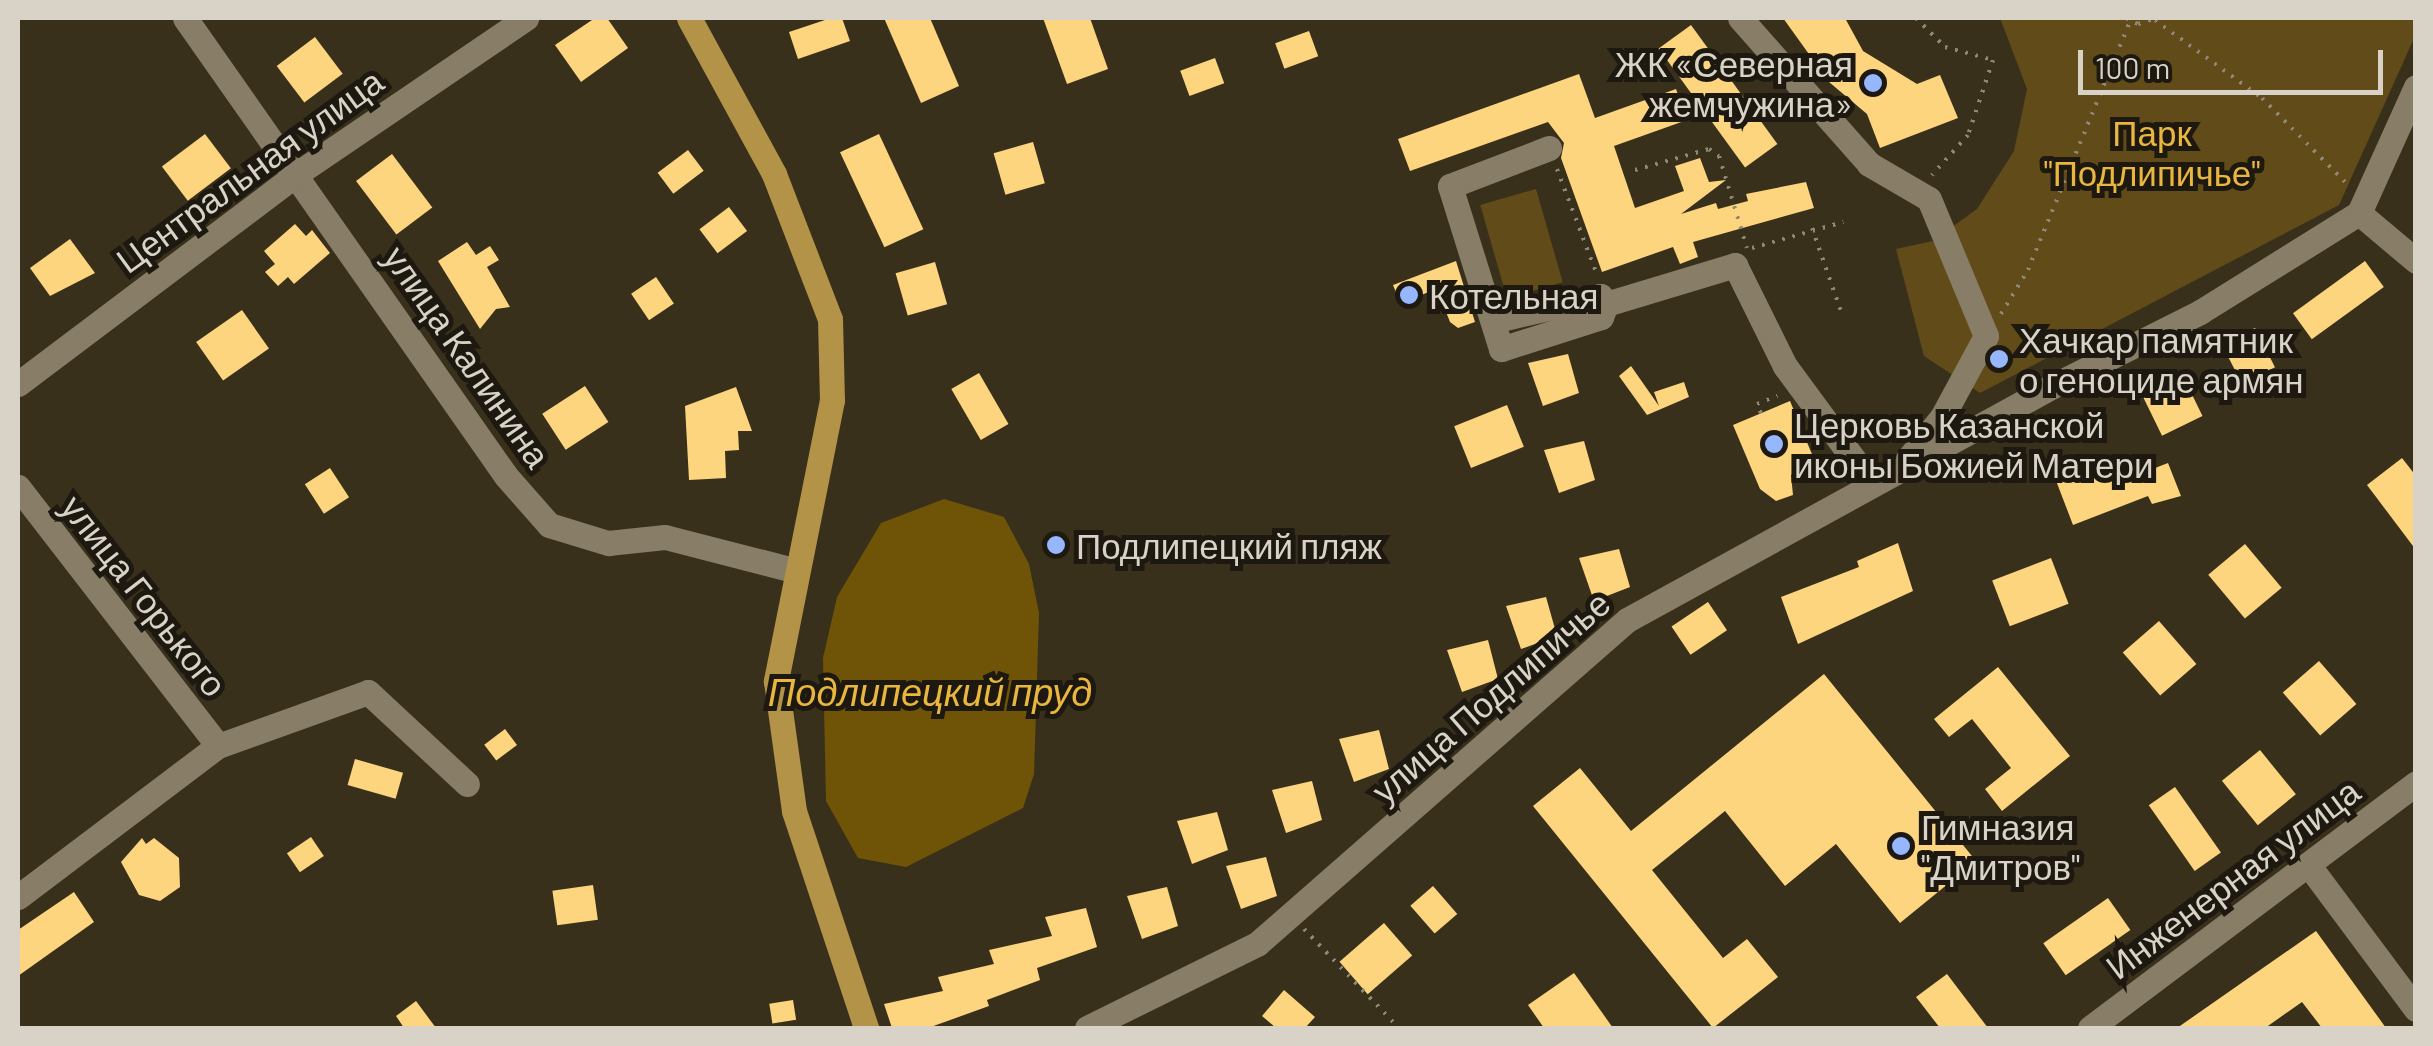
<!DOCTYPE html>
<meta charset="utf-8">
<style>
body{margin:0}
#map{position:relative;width:2433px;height:1046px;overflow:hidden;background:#39301c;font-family:Barlow,sans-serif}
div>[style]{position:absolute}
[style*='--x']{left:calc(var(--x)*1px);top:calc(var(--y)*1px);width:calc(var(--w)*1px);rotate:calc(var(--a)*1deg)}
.green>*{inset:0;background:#614c19;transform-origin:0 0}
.water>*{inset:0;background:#6f5407}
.building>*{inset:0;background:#fdd57f;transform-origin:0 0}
.path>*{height:4px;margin-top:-2px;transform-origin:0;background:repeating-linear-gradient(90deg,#8f8778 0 2.5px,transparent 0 10.5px)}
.minor>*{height:25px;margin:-12.5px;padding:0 12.5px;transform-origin:12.5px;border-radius:12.5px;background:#887d67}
.major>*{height:25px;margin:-12.5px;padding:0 12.5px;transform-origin:12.5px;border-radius:12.5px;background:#b39347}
.dots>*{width:28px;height:28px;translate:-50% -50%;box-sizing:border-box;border:5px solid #1d1910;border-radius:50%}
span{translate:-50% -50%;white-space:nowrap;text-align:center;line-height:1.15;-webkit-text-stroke:10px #1d1910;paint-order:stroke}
.poi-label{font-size:35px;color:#d9d3c7}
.right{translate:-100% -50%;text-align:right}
.left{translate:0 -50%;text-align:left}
.park-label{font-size:35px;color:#e9b73d}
.street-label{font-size:35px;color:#d9d3c7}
.water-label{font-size:38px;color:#e9b73d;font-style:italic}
.frame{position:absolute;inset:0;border:20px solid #d9d3c7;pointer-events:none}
.scale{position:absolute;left:2078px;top:50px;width:305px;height:45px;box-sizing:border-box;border:5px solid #d9d3c7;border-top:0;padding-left:12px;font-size:30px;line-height:35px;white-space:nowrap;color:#d9d3c7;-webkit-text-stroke:8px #1d1910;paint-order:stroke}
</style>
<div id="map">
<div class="green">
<i style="clip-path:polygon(2000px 18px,2415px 18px,2415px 36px,2339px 205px,1980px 393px,1924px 356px,1896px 249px,1933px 241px,1977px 209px,2014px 151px,2027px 89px)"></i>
<i style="left:1536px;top:189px;width:97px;height:58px;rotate:74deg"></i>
</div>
<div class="water">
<i style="clip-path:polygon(944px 499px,1004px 517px,1029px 564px,1039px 613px,1034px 774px,1023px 808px,906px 867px,858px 858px,826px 801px,823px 658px,837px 597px,881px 523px)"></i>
</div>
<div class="building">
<i style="clip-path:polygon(595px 18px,607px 18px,628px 48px,581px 82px,555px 45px)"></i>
<i style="clip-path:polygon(831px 18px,842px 18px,850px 41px,798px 59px,789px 32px)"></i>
<i style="clip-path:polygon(884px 18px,930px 18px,959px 86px,921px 103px)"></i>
<i style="clip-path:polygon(1043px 18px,1090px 18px,1108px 69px,1067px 84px)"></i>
<i style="clip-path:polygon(1783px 18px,1845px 18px,1863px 51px,1917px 84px,1940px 75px,1958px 118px,1880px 148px,1867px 114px,1829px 82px)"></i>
<i style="left:1691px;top:25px;width:147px;height:40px;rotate:54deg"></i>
<i style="left:1309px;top:31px;width:27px;height:36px;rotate:70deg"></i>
<i style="left:315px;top:37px;width:46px;height:48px;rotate:53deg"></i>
<i style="left:1215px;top:58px;width:27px;height:37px;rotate:70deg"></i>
<i style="clip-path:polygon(1579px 74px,1595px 118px,1676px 89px,1687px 120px,1614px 146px,1635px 208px,1684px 191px,1675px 166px,1700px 158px,1709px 182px,1726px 180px,1681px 214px,1716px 203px,1718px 209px,1748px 201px,1746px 194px,1806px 182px,1814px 208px,1693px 242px,1698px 257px,1680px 264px,1673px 247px,1602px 272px,1561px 158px,1564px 143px,1548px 122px,1410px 171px,1398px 139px)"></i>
<i style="left:205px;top:134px;width:43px;height:54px;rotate:53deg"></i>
<i style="left:879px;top:134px;width:105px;height:43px;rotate:65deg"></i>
<i style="left:1033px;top:142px;width:43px;height:41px;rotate:74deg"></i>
<i style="left:688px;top:150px;width:26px;height:38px;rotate:53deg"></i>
<i style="left:392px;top:154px;width:67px;height:45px;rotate:53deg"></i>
<i style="left:729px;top:207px;width:30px;height:37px;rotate:53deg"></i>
<i style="clip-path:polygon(295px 224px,306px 236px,312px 230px,330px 253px,294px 284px,288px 277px,278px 286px,265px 272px,275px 264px,264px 251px)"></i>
<i style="clip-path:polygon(70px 239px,95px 273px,50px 296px,30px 268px)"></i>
<i style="clip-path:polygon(467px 242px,476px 255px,490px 246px,499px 260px,487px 267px,510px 307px,496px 309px,480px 329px,438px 261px)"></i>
<i style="clip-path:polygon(1456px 261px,1475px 322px,1458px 328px,1450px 322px,1437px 289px,1400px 303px,1393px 285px)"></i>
<i style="left:2365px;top:261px;width:32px;height:89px;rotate:54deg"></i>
<i style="left:935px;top:262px;width:44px;height:41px;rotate:74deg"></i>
<i style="left:656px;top:277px;width:32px;height:30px;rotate:56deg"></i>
<i style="left:242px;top:310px;width:47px;height:56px;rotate:55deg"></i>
<i style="left:2255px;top:328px;width:44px;height:37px;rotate:63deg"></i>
<i style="clip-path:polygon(1568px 354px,1579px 393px,1543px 406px,1528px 363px)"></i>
<i style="clip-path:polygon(1631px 366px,1659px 406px,1654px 392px,1684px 382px,1689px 397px,1647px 415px,1619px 376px)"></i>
<i style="left:2181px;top:372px;width:49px;height:45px;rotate:64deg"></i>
<i style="left:979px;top:373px;width:59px;height:32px;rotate:60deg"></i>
<i style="left:585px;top:386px;width:43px;height:51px;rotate:57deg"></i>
<i style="clip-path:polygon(736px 387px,752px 431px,738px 431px,739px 450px,725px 451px,726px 478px,689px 480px,685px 406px)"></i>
<i style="clip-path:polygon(1790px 401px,1816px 464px,1791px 475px,1793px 495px,1776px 501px,1760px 489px,1733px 425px)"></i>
<i style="left:1507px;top:405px;width:45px;height:57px;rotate:68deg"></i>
<i style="clip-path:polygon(1584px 441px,1595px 480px,1559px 493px,1544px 450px)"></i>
<i style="clip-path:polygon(2115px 456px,2124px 480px,2168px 463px,2181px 496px,2152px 504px,2148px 496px,2073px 525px,2055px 478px)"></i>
<i style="clip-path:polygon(2402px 458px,2416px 476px,2416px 550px,2367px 485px)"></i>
<i style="left:330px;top:468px;width:35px;height:30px;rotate:57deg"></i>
<i style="clip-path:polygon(1898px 543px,1913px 591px,1798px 644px,1781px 597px,1859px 567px,1857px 561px)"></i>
<i style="left:2245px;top:544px;width:57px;height:48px;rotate:50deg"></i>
<i style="clip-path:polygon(1619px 549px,1630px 587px,1594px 601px,1579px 558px)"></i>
<i style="left:2051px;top:558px;width:49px;height:63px;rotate:69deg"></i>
<i style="clip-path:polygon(1546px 597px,1557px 636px,1521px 649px,1506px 606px)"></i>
<i style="left:1708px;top:602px;width:34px;height:44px;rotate:56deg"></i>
<i style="left:2159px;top:621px;width:57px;height:48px;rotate:49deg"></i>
<i style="clip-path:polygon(1488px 640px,1498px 679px,1462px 692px,1447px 650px)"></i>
<i style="left:2319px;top:661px;width:57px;height:48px;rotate:49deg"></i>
<i style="clip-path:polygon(1998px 667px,2070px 756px,2002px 811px,1985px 789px,2011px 768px,1972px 719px,1949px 737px,1934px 719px)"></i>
<i style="clip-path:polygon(1824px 674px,1976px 861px,1900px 923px,1836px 844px,1785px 886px,1725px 811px,1652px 870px,1723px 958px,1747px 939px,1778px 977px,1713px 1028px,1533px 806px,1580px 768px,1631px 831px)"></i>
<i style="left:505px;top:729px;width:20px;height:26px;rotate:53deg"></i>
<i style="clip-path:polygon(1379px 730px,1389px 769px,1354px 782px,1339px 739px)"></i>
<i style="left:2260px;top:750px;width:57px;height:49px;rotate:51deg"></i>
<i style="left:355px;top:759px;width:50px;height:27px;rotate:16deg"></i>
<i style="clip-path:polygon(1312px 781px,1322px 820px,1286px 833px,1272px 790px)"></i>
<i style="left:2175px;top:787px;width:80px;height:32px;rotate:55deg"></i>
<i style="clip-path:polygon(1217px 812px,1228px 850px,1192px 864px,1177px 821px)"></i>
<i style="left:311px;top:837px;width:23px;height:29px;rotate:56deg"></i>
<i style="clip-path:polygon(142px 838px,146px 844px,154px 838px,179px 858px,180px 887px,160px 901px,139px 895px,121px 862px)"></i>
<i style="clip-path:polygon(1266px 857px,1277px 896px,1241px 909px,1226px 866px)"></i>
<i style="left:593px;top:885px;width:35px;height:41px;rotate:82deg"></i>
<i style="left:1433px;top:886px;width:37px;height:30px;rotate:49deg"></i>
<i style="clip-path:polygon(1167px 887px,1178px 926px,1142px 939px,1127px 896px)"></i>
<i style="clip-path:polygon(74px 892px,94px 922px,18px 976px,18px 930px)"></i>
<i style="left:2108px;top:898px;width:39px;height:79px;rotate:55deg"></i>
<i style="clip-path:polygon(1086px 908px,1097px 947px,1037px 968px,1040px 980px,987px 1000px,989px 1006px,928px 1028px,892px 1028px,884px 1004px,943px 991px,938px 977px,994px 964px,989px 950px,1052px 936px,1045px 917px)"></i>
<i style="left:1384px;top:923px;width:43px;height:59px;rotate:49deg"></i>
<i style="clip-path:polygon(2316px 931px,2386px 1028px,2322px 1028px,2302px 1002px,2265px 1028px,2177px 1028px)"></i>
<i style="clip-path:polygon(1574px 973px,1613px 1028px,1544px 1028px,1528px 1005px)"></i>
<i style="clip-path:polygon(1947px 974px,1988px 1028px,1940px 1028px,1916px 997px)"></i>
<i style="clip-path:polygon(1284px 990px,1315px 1017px,1305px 1028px,1276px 1028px,1262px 1016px)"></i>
<i style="left:793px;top:1000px;width:20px;height:24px;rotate:81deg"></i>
<i style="clip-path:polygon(416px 1001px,436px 1028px,404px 1028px,396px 1016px)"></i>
</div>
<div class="path">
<i style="--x:1916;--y:18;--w:41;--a:45"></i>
<i style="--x:1945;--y:47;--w:50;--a:15.2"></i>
<i style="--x:1993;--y:60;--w:79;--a:108.4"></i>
<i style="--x:1968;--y:135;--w:54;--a:132"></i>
<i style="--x:2126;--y:18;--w:13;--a:27"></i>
<i style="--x:2138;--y:24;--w:20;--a:-18"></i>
<i style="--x:2155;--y:20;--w:132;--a:36.1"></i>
<i style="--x:2262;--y:98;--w:120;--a:45.3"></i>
<i style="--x:1557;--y:169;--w:110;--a:69.3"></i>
<i style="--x:1635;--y:170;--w:77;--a:-15.8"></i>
<i style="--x:1709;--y:149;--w:12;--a:35"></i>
<i style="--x:1719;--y:156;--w:96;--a:73.1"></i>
<i style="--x:1812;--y:228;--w:94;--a:70.8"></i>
<i style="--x:1752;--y:248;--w:95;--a:-15.9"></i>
<i style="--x:2001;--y:314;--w:52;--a:-58.5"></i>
<i style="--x:2028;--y:270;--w:269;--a:-67.7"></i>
<i style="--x:1761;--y:413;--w:10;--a:-114"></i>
<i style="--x:1757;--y:404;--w:22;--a:-22"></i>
<i style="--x:1304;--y:929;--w:137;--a:46.2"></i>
</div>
<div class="minor">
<i style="--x:185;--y:18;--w:559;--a:54.97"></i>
<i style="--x:506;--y:476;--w:65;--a:48.7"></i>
<i style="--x:549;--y:525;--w:62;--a:17"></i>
<i style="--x:608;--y:543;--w:57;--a:-6"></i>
<i style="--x:665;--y:537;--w:136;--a:14.4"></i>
<i style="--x:1740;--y:18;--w:195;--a:48.5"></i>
<i style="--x:1869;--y:164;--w:69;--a:30.3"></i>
<i style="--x:1929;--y:199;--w:148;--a:67.4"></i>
<i style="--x:1986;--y:336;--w:92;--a:118.5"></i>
<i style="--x:1942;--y:417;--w:54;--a:129"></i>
<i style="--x:1549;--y:148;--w:106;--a:159"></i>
<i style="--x:1450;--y:186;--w:171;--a:72.6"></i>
<i style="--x:1501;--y:349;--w:105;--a:-17.7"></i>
<i style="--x:1601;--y:317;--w:14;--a:-69"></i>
<i style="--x:2359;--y:213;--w:75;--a:40.1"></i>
<i style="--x:1492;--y:305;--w:18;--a:45"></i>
<i style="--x:1505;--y:318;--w:98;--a:-13"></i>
<i style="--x:1600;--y:296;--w:10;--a:53"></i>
<i style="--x:1606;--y:304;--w:135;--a:-16.8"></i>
<i style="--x:1735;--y:265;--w:113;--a:63.7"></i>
<i style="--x:1785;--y:366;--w:147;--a:53.6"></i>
<i style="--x:18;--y:384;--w:351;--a:-37"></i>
<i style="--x:298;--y:173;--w:276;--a:-34.2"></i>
<i style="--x:18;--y:487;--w:327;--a:52.3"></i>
<i style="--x:2310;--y:867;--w:177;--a:53.3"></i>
<i style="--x:18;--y:897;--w:251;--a:-37.1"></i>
<i style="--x:218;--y:746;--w:159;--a:-19.8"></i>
<i style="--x:368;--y:692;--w:135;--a:42.9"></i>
<i style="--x:1087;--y:1028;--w:190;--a:-26.3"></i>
<i style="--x:1257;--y:944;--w:492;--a:-41.2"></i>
<i style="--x:1627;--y:620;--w:477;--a:-28.8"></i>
<i style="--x:2045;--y:390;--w:174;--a:-26.7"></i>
<i style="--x:2200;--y:312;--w:187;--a:-31.9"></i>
<i style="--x:2359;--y:213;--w:138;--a:-65.7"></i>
<i style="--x:2090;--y:1028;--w:408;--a:-36.9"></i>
</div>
<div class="major">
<i style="--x:689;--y:18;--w:178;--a:61.4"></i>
<i style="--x:774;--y:174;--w:155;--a:68.9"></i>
<i style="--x:830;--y:319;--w:81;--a:88.6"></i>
<i style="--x:832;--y:400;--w:287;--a:101.3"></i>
<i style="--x:776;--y:681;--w:131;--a:82.1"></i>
<i style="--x:794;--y:811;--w:229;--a:71.6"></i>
</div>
<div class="dots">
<i style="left:1873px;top:83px;background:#96b6fd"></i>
<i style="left:1409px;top:295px;background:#96b6fd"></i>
<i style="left:1999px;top:359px;background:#96b6fd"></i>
<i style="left:1774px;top:444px;background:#96b6fd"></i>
<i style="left:1056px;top:545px;background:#96b6fd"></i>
<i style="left:1901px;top:846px;background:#96b6fd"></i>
</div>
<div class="poi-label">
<span class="right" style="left:1853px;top:83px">ЖК «Северная<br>жемчужина»</span>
<span class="left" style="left:1429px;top:295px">Котельная</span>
<span class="left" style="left:2019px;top:359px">Хачкар памятник<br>о геноциде армян</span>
<span class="left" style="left:1794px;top:444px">Церковь Казанской<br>иконы Божией Матери</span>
<span class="left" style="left:1076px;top:545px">Подлипецкий пляж</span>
<span class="left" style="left:1921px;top:846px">Гимназия<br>"Дмитров"</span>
</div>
<div class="park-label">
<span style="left:2152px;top:152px">Парк<br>"Подлипичье"</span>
</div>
<div class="street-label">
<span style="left:249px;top:170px;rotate:-36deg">Центральная улица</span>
<span style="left:468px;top:356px;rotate:55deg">улица Калинина</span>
<span style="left:145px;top:595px;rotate:52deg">улица Горького</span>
<span style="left:1490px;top:696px;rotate:-41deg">улица Подлипичье</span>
<span style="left:2232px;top:878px;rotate:-37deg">Инженерная улица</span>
</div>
<div class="water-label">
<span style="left:930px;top:692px">Подлипецкий пруд</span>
</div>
<div class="frame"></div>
<div class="scale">100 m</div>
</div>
